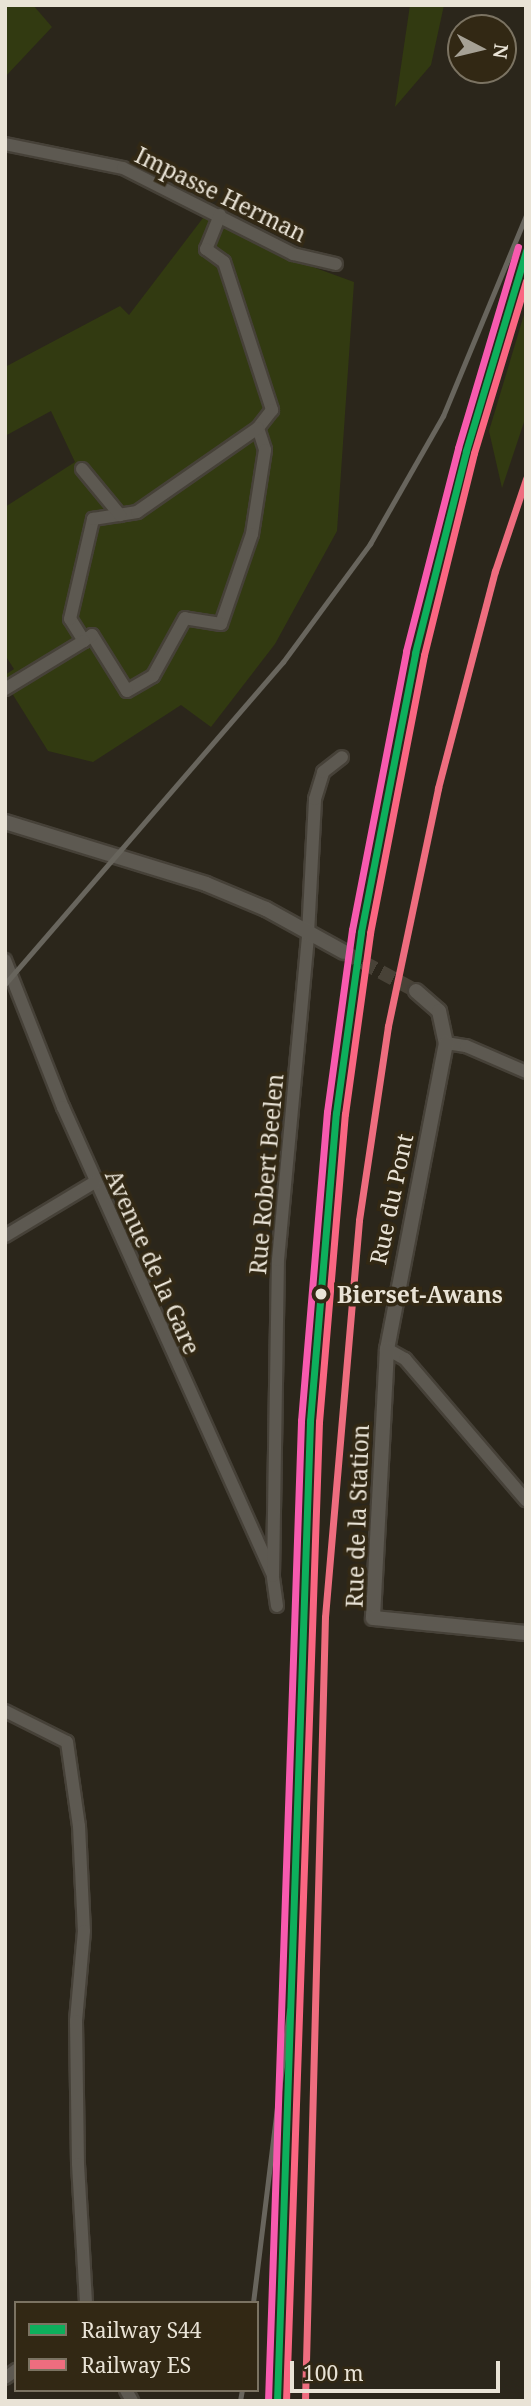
<!DOCTYPE html>
<style>
body{margin:0}
#map{position:relative;width:531px;height:2406px;overflow:hidden;background:#2b261b;font-family:"Noto Serif",serif}
div>[style]{position:absolute}
[style*='--x']{left:calc(var(--x)*1px);top:calc(var(--y)*1px);width:calc(var(--w)*1px);rotate:calc(var(--a)*1deg)}
.green>*{inset:0;background:#323a11}
.tertiary-tunnel>*{height:14px;margin-top:-7px;transform-origin:0;background:repeating-linear-gradient(90deg,#484237 0 14px,transparent 0 21px)}
.roads{filter:drop-shadow(2px 0 #464138) drop-shadow(-2px 0 #464138) drop-shadow(0 2px #464138) drop-shadow(0 -2px #464138)}
.minor>*{height:12px;margin:-6px;padding:0 6px;transform-origin:6px;border-radius:6px;background:#5d5951}
.tertiary>*{height:14px;margin:-7px;padding:0 7px;transform-origin:7px;border-radius:7px;background:#5d5951}
.rail>*{height:4.5px;margin:-2.25px;padding:0 2.25px;transform-origin:2.25px;border-radius:2.25px;background:#68655d}
.rail-1>*{height:7px;margin:-3.5px;padding:0 3.5px;transform-origin:3.5px;border-radius:3.5px;background:#0daf5c}
.rail-2>*{height:7px;margin:-3.5px;padding:0 3.5px;transform-origin:3.5px;border-radius:3.5px;background:#ee6d7f}
.rail-3>*{height:7px;margin:-3.5px;padding:0 3.5px;transform-origin:3.5px;border-radius:3.5px;background:#fa6682}
.rail-4>*{height:7px;margin:-3.5px;padding:0 3.5px;transform-origin:3.5px;border-radius:3.5px;background:#f75aaf}
.dots>*{width:19px;height:19px;translate:-50% -50%;box-sizing:border-box;border:4px solid #322814;border-radius:50%}
span{translate:-50% -50%;white-space:nowrap;text-align:center;line-height:1.15;-webkit-text-stroke:7px #322814;paint-order:stroke}
.street-label{font-size:23px;color:#e9e3d6}
.stop-label{font-size:23px;color:#e9e3d6;font-weight:700}
.left{translate:0 -50%;text-align:left}
.frame{position:absolute;inset:0;border:7px solid #e9e3d6;pointer-events:none}
.legend{position:absolute;left:14px;top:2301px;width:245px;height:91px;box-sizing:border-box;background:#322814;border:2px solid #7b7362;margin:0;padding:9px 12px;list-style:none;font-size:21px;color:#e9e3d6}
.legend li{display:flex;align-items:center;gap:14px;height:35px}
.legend b{width:35px;border:2px solid #7b7362}
.north{position:absolute;left:447px;top:14px;width:70px;height:70px;box-sizing:border-box;background:#322814;border:2px solid #7b7362;border-radius:50%;rotate:97deg;font-size:19px;font-weight:700;line-height:28px;text-align:center;color:#e9e3d6}
.north::after{content:'';display:block;margin:auto;width:24px;height:32px;background:#a6a195;clip-path:polygon(50% 0,100% 100%,50% 72%,0 100%)}
.scale{position:absolute;left:290px;top:2361px;width:210px;height:32px;box-sizing:border-box;border:4px solid #e9e3d6;border-top:0;padding-left:9px;font-size:21px;line-height:24px;white-space:nowrap;color:#e9e3d6;-webkit-text-stroke:5px #322814;paint-order:stroke}
</style>
<div id="map">
<div class="green">
<i style="clip-path:polygon(5px 5px,33px 5px,52px 27px,5px 77px)"></i>
<i style="clip-path:polygon(410px 5px,444px 5px,431px 65px,395px 107px)"></i>
<i style="clip-path:polygon(206px 214px,280px 255px,354px 282px,337px 531px,275px 644px,211px 727px,181px 705px,93px 762px,48px 751px,5px 682px,5px 675px,14px 669px,5px 655px,5px 507px,75px 462px,51px 411px,5px 436px,5px 367px,120px 306px,129px 315px)"></i>
<i style="clip-path:polygon(526px 308px,526px 416px,502px 488px,489px 431px)"></i>
</div>
<div class="tertiary-tunnel">
<i style="--x:344;--y:952;--w:82;--a:28.4"></i>
</div>
<div class="roads">
<div class="minor">
<i style="--x:5;--y:144;--w:120;--a:11.5"></i>
<i style="--x:123;--y:168;--w:191;--a:26.8"></i>
<i style="--x:293;--y:254;--w:44;--a:13.1"></i>
<i style="--x:220;--y:215;--w:37;--a:112"></i>
<i style="--x:206;--y:249;--w:22;--a:36"></i>
<i style="--x:224;--y:262;--w:156;--a:72"></i>
<i style="--x:272;--y:410;--w:23;--a:128"></i>
<i style="--x:258;--y:428;--w:23;--a:72"></i>
<i style="--x:265;--y:450;--w:85;--a:98.8"></i>
<i style="--x:252;--y:534;--w:95;--a:109"></i>
<i style="--x:221;--y:624;--w:36;--a:-171"></i>
<i style="--x:185;--y:618;--w:66;--a:118.9"></i>
<i style="--x:153;--y:676;--w:30;--a:150"></i>
<i style="--x:127;--y:691;--w:66;--a:-122"></i>
<i style="--x:92;--y:635;--w:10;--a:143"></i>
<i style="--x:84;--y:641;--w:26;--a:-122"></i>
<i style="--x:70;--y:619;--w:103;--a:-77"></i>
<i style="--x:93;--y:519;--w:45;--a:-9"></i>
<i style="--x:137;--y:512;--w:147;--a:-34.8"></i>
<i style="--x:82;--y:469;--w:60;--a:50.4"></i>
<i style="--x:5;--y:689;--w:92;--a:-31.3"></i>
<i style="--x:5;--y:960;--w:158;--a:68.5"></i>
<i style="--x:63;--y:1107;--w:511;--a:65.84"></i>
<i style="--x:446;--y:1043;--w:20;--a:9"></i>
<i style="--x:466;--y:1046;--w:65;--a:23.4"></i>
<i style="--x:5;--y:1236;--w:105;--a:-31"></i>
<i style="--x:387;--y:1349;--w:21;--a:29"></i>
<i style="--x:405;--y:1359;--w:186;--a:49.4"></i>
<i style="--x:277;--y:1606;--w:30;--a:-98"></i>
<i style="--x:273;--y:1576;--w:316;--a:-89.1"></i>
<i style="--x:278;--y:1260;--w:327;--a:-84.7"></i>
<i style="--x:308;--y:934;--w:135;--a:-87"></i>
<i style="--x:315;--y:799;--w:28;--a:-73"></i>
<i style="--x:323;--y:772;--w:24;--a:-38"></i>
<i style="--x:5;--y:1711;--w:69;--a:26.6"></i>
<i style="--x:67;--y:1742;--w:85;--a:81.9"></i>
<i style="--x:79;--y:1826;--w:105;--a:87.3"></i>
<i style="--x:84;--y:1931;--w:90;--a:95.1"></i>
<i style="--x:76;--y:2021;--w:143;--a:89.2"></i>
<i style="--x:78;--y:2164;--w:139;--a:86.7"></i>
<i style="--x:5;--y:2378;--w:14;--a:-36"></i>
<i style="--x:126;--y:2390;--w:13;--a:61"></i>
</div>
<div class="tertiary">
<i style="--x:5;--y:822;--w:210;--a:17.1"></i>
<i style="--x:206;--y:884;--w:65;--a:22.6"></i>
<i style="--x:266;--y:909;--w:89;--a:28.9"></i>
<i style="--x:416;--y:991;--w:30;--a:41"></i>
<i style="--x:439;--y:1011;--w:33;--a:78"></i>
<i style="--x:446;--y:1043;--w:312;--a:100.9"></i>
<i style="--x:387;--y:1349;--w:269;--a:93"></i>
<i style="--x:373;--y:1618;--w:154;--a:5.6"></i>
</div>
</div>
<div class="rail">
<i style="--x:5;--y:984;--w:425;--a:-49.2"></i>
<i style="--x:283;--y:662;--w:147;--a:-53.6"></i>
<i style="--x:370;--y:544;--w:147;--a:-60.3"></i>
<i style="--x:443;--y:416;--w:217;--a:-67.5"></i>
<i style="--x:253;--y:2303;--w:295;--a:-83"></i>
<i style="--x:240;--y:2401;--w:11;--a:-80"></i>
</div>
<div class="rail-1">
<i style="--x:277;--y:2401;--w:981;--a:-88.07"></i>
<i style="--x:310;--y:1421;--w:309;--a:-85.2"></i>
<i style="--x:336;--y:1113;--w:183;--a:-82.1"></i>
<i style="--x:361;--y:932;--w:284;--a:-79"></i>
<i style="--x:415;--y:653;--w:208;--a:-75.8"></i>
<i style="--x:466;--y:451;--w:209;--a:-73.3"></i>
</div>
<div class="rail-2">
<i style="--x:305;--y:2401;--w:784;--a:-88.54"></i>
<i style="--x:325;--y:1617;--w:398;--a:-85.1"></i>
<i style="--x:359;--y:1220;--w:196;--a:-81.5"></i>
<i style="--x:388;--y:1026;--w:243;--a:-78.1"></i>
<i style="--x:438;--y:788;--w:224;--a:-75.3"></i>
<i style="--x:495;--y:571;--w:97;--a:-71.4"></i>
</div>
<div class="rail-3">
<i style="--x:286;--y:2401;--w:980;--a:-88.07"></i>
<i style="--x:319;--y:1422;--w:309;--a:-85.2"></i>
<i style="--x:345;--y:1114;--w:183;--a:-82.1"></i>
<i style="--x:370;--y:933;--w:283;--a:-79"></i>
<i style="--x:424;--y:655;--w:208;--a:-76.1"></i>
<i style="--x:474;--y:453;--w:180;--a:-73.2"></i>
</div>
<div class="rail-4">
<i style="--x:268;--y:2401;--w:981;--a:-88.07"></i>
<i style="--x:301;--y:1421;--w:310;--a:-85.2"></i>
<i style="--x:327;--y:1112;--w:184;--a:-82.2"></i>
<i style="--x:352;--y:930;--w:284;--a:-79"></i>
<i style="--x:406;--y:651;--w:210;--a:-75.6"></i>
<i style="--x:458;--y:448;--w:210;--a:-73.4"></i>
</div>
<div class="dots">
<i style="left:321px;top:1294px;background:#e9e3d6"></i>
</div>
<div class="street-label">
<span style="left:221px;top:194px;rotate:26deg">Impasse Herman</span>
<span style="left:266px;top:1174px;rotate:-85deg">Rue Robert Beelen</span>
<span style="left:391px;top:1199px;rotate:-78deg">Rue du Pont</span>
<span style="left:153px;top:1262px;rotate:66deg">Avenue de la Gare</span>
<span style="left:357px;top:1516px;rotate:-88deg">Rue de la Station</span>
</div>
<div class="stop-label">
<span class="left" style="left:337px;top:1294px">Bierset-Awans</span>
</div>
<div class="frame"></div>
<ul class="legend">
<li><b style="height:9px;background:#0daf5c"></b>Railway S44</li>
<li><b style="height:9px;background:#ee6d7f"></b>Railway ES</li>
</ul>
<div class="north">N</div>
<div class="scale">100 m</div>
</div>
